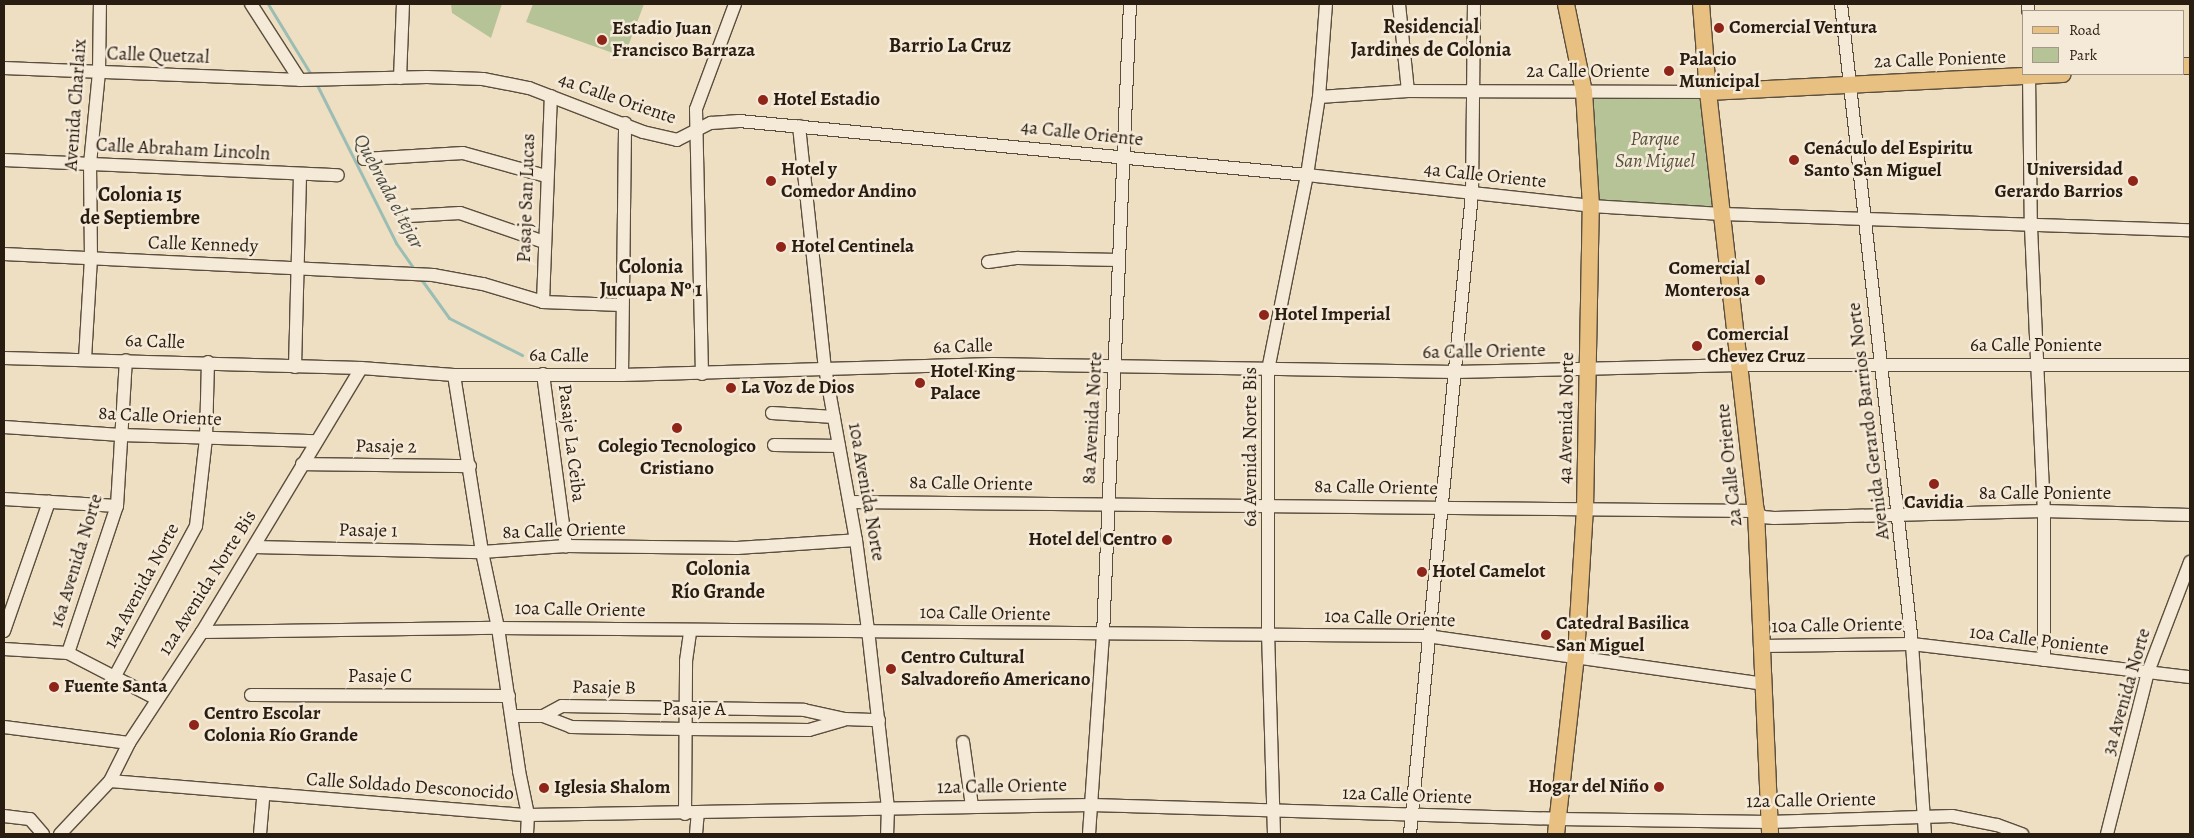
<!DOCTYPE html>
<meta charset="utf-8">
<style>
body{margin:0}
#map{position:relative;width:2194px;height:838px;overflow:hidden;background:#efdfc2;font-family:Alegreya,serif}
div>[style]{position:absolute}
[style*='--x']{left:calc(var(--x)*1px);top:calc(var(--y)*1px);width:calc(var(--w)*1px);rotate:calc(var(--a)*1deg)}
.green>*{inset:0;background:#b5c397}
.stream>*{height:3px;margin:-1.5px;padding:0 1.5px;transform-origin:1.5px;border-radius:1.5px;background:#9abdb4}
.roads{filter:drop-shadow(1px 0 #5a4e3e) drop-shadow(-1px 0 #5a4e3e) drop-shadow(0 1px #5a4e3e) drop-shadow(0 -1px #5a4e3e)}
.minor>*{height:12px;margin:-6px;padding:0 6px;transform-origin:6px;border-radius:6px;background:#f5ead7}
.major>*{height:16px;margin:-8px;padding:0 8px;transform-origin:8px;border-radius:8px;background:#e8c081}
.dots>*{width:14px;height:14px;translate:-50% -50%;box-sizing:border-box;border:2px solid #f5ead7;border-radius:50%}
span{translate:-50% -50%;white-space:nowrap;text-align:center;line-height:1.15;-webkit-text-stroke:5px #f5ead7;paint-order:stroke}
.poi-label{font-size:19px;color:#291d12;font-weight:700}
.left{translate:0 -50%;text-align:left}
.right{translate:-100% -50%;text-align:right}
.street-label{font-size:19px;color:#291d12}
.park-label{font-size:19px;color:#534f3a;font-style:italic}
.neighbourhood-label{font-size:20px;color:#291d12;font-weight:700}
.water-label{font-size:20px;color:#4b4d43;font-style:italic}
.frame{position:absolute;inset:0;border:5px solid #291d12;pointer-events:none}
.legend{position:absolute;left:2022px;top:10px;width:162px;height:65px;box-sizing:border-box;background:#f5ead7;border:1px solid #a39888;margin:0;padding:6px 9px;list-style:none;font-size:15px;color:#291d12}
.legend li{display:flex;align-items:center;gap:10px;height:25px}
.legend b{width:25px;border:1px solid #a39888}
</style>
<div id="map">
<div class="green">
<i style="clip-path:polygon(451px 4px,502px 4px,491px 38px,452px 13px)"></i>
<i style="clip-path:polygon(533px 4px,644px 4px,624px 57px,526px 22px)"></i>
<i style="clip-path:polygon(1584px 92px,1708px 92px,1722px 214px,1591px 206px)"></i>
</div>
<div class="stream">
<i style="--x:268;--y:4;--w:84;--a:58.6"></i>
<i style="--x:316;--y:83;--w:179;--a:63.4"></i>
<i style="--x:396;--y:243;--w:33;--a:55"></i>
<i style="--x:421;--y:279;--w:48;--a:54.3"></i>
<i style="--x:449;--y:318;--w:82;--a:26.9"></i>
</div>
<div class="roads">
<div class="minor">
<i style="--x:251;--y:4;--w:90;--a:57.2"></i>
<i style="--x:1399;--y:4;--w:87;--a:84.1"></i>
<i style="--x:1841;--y:4;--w:644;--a:83.67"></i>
<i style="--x:1912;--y:644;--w:190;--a:86.1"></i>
<i style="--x:2028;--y:4;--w:7;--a:90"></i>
<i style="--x:4;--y:68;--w:296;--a:2.3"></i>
<i style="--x:300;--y:80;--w:127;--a:-1.4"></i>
<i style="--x:427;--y:77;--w:56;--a:2"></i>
<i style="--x:483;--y:79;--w:47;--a:11.1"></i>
<i style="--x:529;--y:88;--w:122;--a:21.1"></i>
<i style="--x:643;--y:132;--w:35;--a:13"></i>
<i style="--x:677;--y:140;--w:38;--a:-27"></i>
<i style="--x:711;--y:123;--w:28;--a:-4"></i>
<i style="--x:739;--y:121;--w:571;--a:5.43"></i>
<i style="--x:1307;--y:175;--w:286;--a:6.2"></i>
<i style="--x:1591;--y:206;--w:131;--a:3.5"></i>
<i style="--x:1722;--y:214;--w:468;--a:2"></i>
<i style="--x:2029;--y:74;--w:153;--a:89.3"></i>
<i style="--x:2031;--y:227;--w:284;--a:87.4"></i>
<i style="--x:2044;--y:511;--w:149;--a:90"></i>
<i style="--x:400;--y:78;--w:74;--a:-87.7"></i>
<i style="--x:1319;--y:97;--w:89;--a:-3.9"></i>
<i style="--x:1408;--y:91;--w:300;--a:0.2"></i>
<i style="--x:799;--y:126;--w:243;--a:83.9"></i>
<i style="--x:825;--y:368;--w:175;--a:79.8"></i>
<i style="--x:856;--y:540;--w:91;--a:82.4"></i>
<i style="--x:868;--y:630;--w:179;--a:83.6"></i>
<i style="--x:888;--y:808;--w:26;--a:92"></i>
<i style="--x:364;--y:159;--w:99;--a:-3.5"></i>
<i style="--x:463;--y:153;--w:86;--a:15.5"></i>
<i style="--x:4;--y:160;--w:334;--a:2.6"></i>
<i style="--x:409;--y:216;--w:51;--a:-3.4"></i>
<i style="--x:460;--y:213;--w:89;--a:19"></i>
<i style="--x:4;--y:254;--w:430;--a:2.8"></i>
<i style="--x:433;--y:275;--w:51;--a:10.2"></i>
<i style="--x:483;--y:284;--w:63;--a:16.7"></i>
<i style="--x:543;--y:302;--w:78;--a:2.2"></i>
<i style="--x:988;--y:262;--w:30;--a:-8"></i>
<i style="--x:1018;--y:258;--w:101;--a:1.1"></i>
<i style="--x:543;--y:302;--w:206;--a:-87.8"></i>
<i style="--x:4;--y:358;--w:357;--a:1.6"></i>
<i style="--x:361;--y:368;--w:93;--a:4.3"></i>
<i style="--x:454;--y:375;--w:168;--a:0"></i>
<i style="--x:622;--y:375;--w:371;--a:-1.7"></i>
<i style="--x:993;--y:364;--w:462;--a:1"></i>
<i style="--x:1455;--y:372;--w:284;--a:-1.4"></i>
<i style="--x:1739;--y:365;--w:451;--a:0"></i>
<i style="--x:85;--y:359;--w:100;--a:-86.6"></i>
<i style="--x:91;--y:259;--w:95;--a:-90.6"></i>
<i style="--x:90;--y:164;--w:92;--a:-84.4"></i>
<i style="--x:99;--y:72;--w:68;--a:-89.2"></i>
<i style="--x:295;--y:367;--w:193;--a:-88.5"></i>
<i style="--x:543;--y:374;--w:174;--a:82.4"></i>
<i style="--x:702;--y:374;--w:265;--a:-91.3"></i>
<i style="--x:696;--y:109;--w:112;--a:-69.6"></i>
<i style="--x:454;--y:375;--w:179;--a:81"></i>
<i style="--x:482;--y:552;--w:78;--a:78.1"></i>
<i style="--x:498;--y:628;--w:145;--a:81.6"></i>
<i style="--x:519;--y:771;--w:45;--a:78.4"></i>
<i style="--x:528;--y:815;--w:19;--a:93"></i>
<i style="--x:622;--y:375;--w:252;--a:-89.3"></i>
<i style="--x:772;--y:413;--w:62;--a:3.7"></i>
<i style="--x:4;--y:427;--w:117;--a:3.9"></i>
<i style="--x:121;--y:435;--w:195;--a:1.8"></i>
<i style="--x:774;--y:445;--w:65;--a:0.9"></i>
<i style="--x:302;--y:464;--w:168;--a:0.7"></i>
<i style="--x:4;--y:499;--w:113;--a:3.5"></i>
<i style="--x:850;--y:502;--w:906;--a:0.57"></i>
<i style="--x:1756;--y:511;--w:9;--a:41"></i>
<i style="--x:1763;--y:517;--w:11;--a:5"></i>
<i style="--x:1774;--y:518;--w:270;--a:-1.5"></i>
<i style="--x:2044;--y:511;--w:146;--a:1.6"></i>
<i style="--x:254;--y:547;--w:228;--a:1.3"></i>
<i style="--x:482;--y:552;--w:84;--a:-4.1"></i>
<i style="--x:566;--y:546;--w:171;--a:0.7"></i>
<i style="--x:737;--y:548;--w:119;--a:-3.8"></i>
<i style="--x:4;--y:631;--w:137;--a:-70.8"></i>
<i style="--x:202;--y:632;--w:296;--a:-0.8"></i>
<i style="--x:498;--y:628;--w:929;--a:0.49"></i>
<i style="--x:1427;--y:636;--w:341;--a:8.1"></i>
<i style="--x:1762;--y:646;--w:150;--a:-0.8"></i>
<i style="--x:1912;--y:644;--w:280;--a:6.8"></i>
<i style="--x:4;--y:649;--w:64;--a:3.6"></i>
<i style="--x:68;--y:653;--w:100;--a:27.3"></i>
<i style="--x:68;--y:653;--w:155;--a:-71.6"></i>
<i style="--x:117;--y:506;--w:146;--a:-86.5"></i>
<i style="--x:115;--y:676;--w:170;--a:-61.6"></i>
<i style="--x:196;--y:526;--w:89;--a:-83.5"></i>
<i style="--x:206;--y:438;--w:76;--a:-88.5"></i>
<i style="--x:251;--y:695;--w:258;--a:0.2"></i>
<i style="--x:512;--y:716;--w:31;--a:0"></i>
<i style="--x:543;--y:716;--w:30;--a:21"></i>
<i style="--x:571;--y:727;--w:115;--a:1"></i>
<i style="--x:686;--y:729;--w:123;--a:0.5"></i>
<i style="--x:809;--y:730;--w:36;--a:-16"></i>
<i style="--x:543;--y:716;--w:21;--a:-28"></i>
<i style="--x:562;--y:706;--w:242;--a:0.9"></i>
<i style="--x:804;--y:710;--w:42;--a:12.4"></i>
<i style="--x:845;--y:719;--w:34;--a:2"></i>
<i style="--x:4;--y:727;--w:126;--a:7.3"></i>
<i style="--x:963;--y:742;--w:65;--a:82"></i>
<i style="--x:110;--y:781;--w:419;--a:4.7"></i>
<i style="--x:528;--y:815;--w:564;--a:-1.02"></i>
<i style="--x:1092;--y:805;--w:466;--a:1.7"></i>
<i style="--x:1558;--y:819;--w:211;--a:0.8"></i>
<i style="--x:1769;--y:822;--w:183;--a:-1.9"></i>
<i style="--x:1952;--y:816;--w:46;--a:11.3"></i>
<i style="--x:1997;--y:825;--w:27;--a:20"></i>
<i style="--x:685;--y:814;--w:153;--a:-89.6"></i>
<i style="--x:686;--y:661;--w:30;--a:-82"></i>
<i style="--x:4;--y:816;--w:26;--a:7"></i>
<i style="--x:30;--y:819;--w:20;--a:49"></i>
<i style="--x:60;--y:834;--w:73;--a:-46.7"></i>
<i style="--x:110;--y:781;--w:42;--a:-63.4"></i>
<i style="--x:129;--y:743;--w:133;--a:-56.7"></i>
<i style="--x:202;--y:632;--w:308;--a:-58.9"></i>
<i style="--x:260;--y:834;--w:38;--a:-85"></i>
<i style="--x:696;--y:834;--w:21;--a:-85"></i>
<i style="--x:1089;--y:834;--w:199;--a:-86"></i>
<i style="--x:1103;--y:635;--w:632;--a:-87.55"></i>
<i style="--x:1274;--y:834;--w:200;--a:-91.7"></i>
<i style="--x:1268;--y:634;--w:264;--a:-90"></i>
<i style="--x:1268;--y:370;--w:199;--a:-78.7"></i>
<i style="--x:1307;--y:175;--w:79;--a:-81.3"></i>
<i style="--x:1319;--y:97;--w:93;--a:-85.7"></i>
<i style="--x:1410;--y:834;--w:643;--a:-84.47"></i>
<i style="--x:1472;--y:194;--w:190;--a:-89.4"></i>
<i style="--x:2107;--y:834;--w:167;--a:-75.8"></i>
<i style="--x:2148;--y:672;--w:118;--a:-69.1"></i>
</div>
<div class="major">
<i style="--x:1701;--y:4;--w:88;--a:85.5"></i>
<i style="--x:1708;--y:92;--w:422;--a:83.5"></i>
<i style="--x:1756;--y:511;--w:323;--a:87.5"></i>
<i style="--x:2183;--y:66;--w:7;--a:0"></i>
<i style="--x:1708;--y:92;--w:355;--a:-2.9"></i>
<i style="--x:1556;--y:834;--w:180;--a:-83.6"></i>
<i style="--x:1576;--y:655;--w:146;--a:-86.5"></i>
<i style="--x:1585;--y:509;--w:303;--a:-88.9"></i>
<i style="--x:1591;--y:206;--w:114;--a:-93.5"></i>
<i style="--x:1584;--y:92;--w:90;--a:-101.6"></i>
</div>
</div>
<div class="dots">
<i style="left:1719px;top:28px;background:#8f2418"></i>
<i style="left:602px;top:40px;background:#8f2418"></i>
<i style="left:1669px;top:71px;background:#8f2418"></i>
<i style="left:763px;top:100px;background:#8f2418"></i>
<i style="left:1794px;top:160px;background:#8f2418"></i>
<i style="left:771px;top:181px;background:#8f2418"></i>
<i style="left:2133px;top:181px;background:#8f2418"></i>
<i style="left:781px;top:247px;background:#8f2418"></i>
<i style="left:1760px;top:280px;background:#8f2418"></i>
<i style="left:1264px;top:315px;background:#8f2418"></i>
<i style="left:1697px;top:346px;background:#8f2418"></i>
<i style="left:920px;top:383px;background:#8f2418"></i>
<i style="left:731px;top:388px;background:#8f2418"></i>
<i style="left:677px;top:428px;background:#8f2418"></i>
<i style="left:1934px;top:484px;background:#8f2418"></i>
<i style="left:1167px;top:540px;background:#8f2418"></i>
<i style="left:1422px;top:572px;background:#8f2418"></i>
<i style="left:1546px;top:635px;background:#8f2418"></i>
<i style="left:891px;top:669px;background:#8f2418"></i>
<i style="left:54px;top:687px;background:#8f2418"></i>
<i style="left:194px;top:725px;background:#8f2418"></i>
<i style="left:1659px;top:787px;background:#8f2418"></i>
<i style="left:544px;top:788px;background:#8f2418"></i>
</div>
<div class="poi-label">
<span class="left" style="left:1729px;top:28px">Comercial Ventura</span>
<span class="left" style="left:612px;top:40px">Estadio Juan<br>Francisco Barraza</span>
<span class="left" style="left:1679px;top:71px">Palacio<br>Municipal</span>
<span class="left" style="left:773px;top:100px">Hotel Estadio</span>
<span class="left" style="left:1804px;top:160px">Cenáculo del Espiritu<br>Santo San Miguel</span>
<span class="left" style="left:781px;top:181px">Hotel y<br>Comedor Andino</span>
<span class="right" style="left:2123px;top:181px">Universidad<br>Gerardo Barrios</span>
<span class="left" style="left:791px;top:247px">Hotel Centinela</span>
<span class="right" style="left:1750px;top:280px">Comercial<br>Monterosa</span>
<span class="left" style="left:1274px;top:315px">Hotel Imperial</span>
<span class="left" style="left:1707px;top:346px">Comercial<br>Chevez Cruz</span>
<span class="left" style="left:930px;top:383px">Hotel King<br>Palace</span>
<span class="left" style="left:741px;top:388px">La Voz de Dios</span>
<span style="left:677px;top:458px">Colegio Tecnologico<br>Cristiano</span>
<span style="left:1934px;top:503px">Cavidia</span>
<span class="right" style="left:1157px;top:540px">Hotel del Centro</span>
<span class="left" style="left:1432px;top:572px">Hotel Camelot</span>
<span class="left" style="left:1556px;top:635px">Catedral Basilica<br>San Miguel</span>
<span class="left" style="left:901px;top:669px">Centro Cultural<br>Salvadoreño Americano</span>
<span class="left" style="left:64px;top:687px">Fuente Santa</span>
<span class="left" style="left:204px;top:725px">Centro Escolar<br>Colonia Río Grande</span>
<span class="right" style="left:1649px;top:787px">Hogar del Niño</span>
<span class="left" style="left:554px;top:788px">Iglesia Shalom</span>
</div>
<div class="street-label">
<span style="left:158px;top:56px;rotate:2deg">Calle Quetzal</span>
<span style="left:1940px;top:60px;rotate:-2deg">2a Calle Poniente</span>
<span style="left:1588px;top:72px">2a Calle Oriente</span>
<span style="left:617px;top:99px;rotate:19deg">4a Calle Oriente</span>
<span style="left:76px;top:105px;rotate:-86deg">Avenida Charlaix</span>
<span style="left:1082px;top:134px;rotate:6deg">4a Calle Oriente</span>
<span style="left:183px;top:150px;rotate:3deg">Calle Abraham Lincoln</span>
<span style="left:1485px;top:176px;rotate:6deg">4a Calle Oriente</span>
<span style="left:527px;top:198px;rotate:-88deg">Pasaje San Lucas</span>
<span style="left:203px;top:245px;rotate:2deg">Calle Kennedy</span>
<span style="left:155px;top:342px;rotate:2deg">6a Calle</span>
<span style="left:2036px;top:346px">6a Calle Poniente</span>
<span style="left:963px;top:347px;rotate:-2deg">6a Calle</span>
<span style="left:1484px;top:352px;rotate:-1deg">6a Calle Oriente</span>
<span style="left:559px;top:356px;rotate:1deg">6a Calle</span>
<span style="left:160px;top:417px;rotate:3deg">8a Calle Oriente</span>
<span style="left:1093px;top:418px;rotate:-87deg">8a Avenida Norte</span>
<span style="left:1567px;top:418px;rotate:-89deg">4a Avenida Norte</span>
<span style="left:1869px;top:421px;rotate:-97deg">Avenida Gerardo Barrios Norte</span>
<span style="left:571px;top:443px;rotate:83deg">Pasaje La Ceiba</span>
<span style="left:386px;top:447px;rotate:1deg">Pasaje 2</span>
<span style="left:1251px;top:447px;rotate:-90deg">6a Avenida Norte Bis</span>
<span style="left:1730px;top:465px;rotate:-96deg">2a Calle Oriente</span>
<span style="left:971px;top:484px;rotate:1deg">8a Calle Oriente</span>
<span style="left:1376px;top:488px;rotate:1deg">8a Calle Oriente</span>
<span style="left:866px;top:492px;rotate:80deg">10a Avenida Norte</span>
<span style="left:2045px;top:494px">8a Calle Poniente</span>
<span style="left:368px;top:531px;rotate:1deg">Pasaje 1</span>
<span style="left:564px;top:531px;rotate:-2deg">8a Calle Oriente</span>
<span style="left:77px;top:561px;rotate:-73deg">16a Avenida Norte</span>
<span style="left:208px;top:583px;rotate:-58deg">12a Avenida Norte Bis</span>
<span style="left:142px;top:586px;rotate:-62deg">14a Avenida Norte</span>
<span style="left:580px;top:610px;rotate:1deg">10a Calle Oriente</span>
<span style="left:985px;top:614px;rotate:1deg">10a Calle Oriente</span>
<span style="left:1390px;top:619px;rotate:2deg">10a Calle Oriente</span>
<span style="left:1837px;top:626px;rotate:-1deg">10a Calle Oriente</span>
<span style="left:2039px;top:641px;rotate:7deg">10a Calle Poniente</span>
<span style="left:380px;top:677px">Pasaje C</span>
<span style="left:604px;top:688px;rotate:1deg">Pasaje B</span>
<span style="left:2127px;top:692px;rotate:-74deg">3a Avenida Norte</span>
<span style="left:694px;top:710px">Pasaje A</span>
<span style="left:410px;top:787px;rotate:4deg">Calle Soldado Desconocido</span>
<span style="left:1002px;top:787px;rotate:-1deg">12a Calle Oriente</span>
<span style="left:1407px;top:796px;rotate:2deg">12a Calle Oriente</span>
<span style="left:1811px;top:801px;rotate:-1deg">12a Calle Oriente</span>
</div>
<div class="park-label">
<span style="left:1655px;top:151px">Parque<br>San Miguel</span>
</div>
<div class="neighbourhood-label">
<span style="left:1431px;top:38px">Residencial<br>Jardines de Colonia</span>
<span style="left:950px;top:45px">Barrio La Cruz</span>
<span style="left:140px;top:206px">Colonia 15<br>de Septiembre</span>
<span style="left:651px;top:278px">Colonia<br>Jucuapa Nº 1</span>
<span style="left:718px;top:580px">Colonia<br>Río Grande</span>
</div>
<div class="water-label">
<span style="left:389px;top:191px;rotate:62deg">Quebrada el tejar</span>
</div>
<div class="frame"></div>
<ul class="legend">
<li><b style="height:6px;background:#e8c081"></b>Road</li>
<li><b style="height:14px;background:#b5c397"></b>Park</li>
</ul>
</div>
